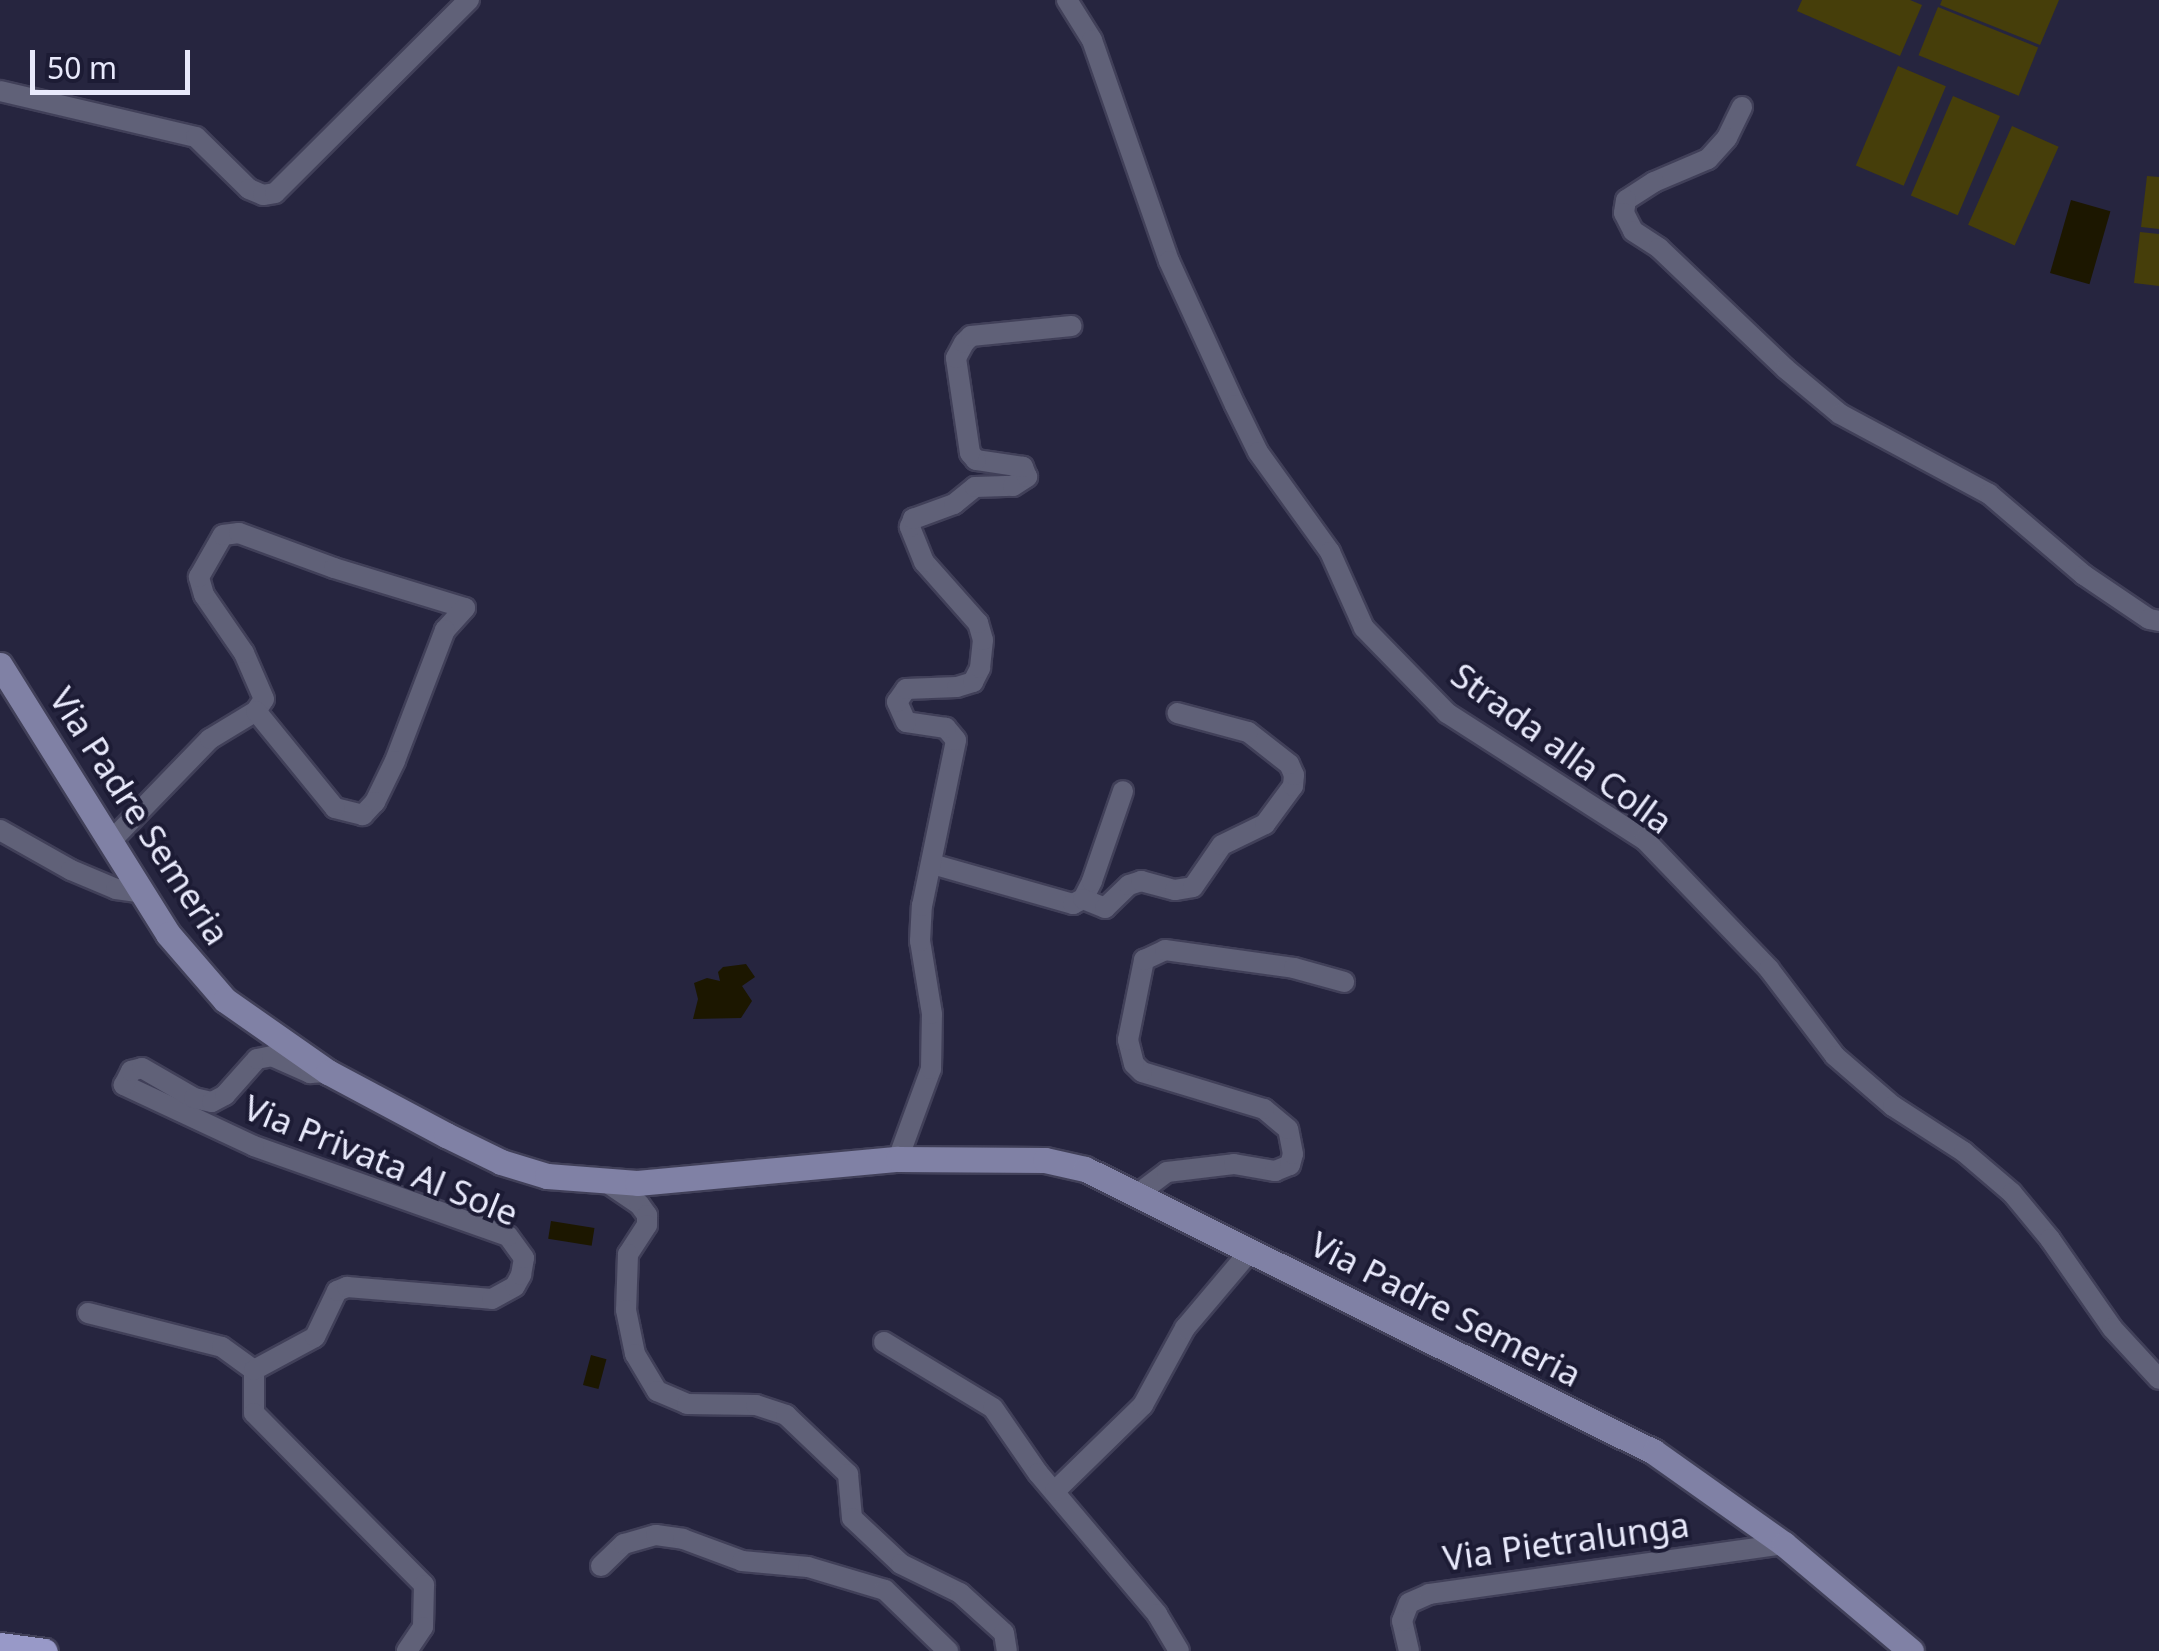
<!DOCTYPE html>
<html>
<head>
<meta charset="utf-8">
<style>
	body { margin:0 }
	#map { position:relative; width:2159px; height:1651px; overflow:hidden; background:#26253f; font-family:"Noto Sans",sans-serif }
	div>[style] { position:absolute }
	.green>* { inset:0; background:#463e0a; transform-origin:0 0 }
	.water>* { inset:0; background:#1c1700; transform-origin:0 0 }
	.roads { filter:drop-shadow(2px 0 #414059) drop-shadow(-2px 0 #414059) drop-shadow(0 2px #414059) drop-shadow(0 -2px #414059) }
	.minor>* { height:20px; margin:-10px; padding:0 10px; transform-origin:10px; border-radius:10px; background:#606178 }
	.secondary>* { height:25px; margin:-12.5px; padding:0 12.5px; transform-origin:12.5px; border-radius:12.5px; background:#8081a5 }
	.primary>* { height:25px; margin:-12.5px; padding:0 12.5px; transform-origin:12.5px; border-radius:12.5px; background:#9899c8 }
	span { translate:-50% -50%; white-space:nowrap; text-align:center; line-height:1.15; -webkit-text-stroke:8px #1c1b34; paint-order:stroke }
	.street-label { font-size:35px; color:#e8e9fb }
	.scale { position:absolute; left:30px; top:50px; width:160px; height:45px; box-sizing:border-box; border:5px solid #e8e9fb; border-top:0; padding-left:12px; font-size:30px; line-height:35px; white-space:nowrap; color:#e8e9fb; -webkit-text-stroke:8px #1c1b34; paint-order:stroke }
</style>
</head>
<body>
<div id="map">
	<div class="green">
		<div style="clip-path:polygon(1802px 0,1910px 0,1922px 5px,1900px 56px,1797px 11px)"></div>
		<div style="clip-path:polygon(1942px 0,2059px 0,2040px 45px,1940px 5px)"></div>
		<div style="left:1938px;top:7px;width:108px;height:52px;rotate:22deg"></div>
		<div style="left:1898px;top:66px;width:52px;height:108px;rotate:23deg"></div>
		<div style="left:1953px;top:96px;width:51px;height:108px;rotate:23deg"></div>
		<div style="left:2012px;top:126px;width:51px;height:108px;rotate:24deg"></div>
		<div style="clip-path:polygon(2147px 176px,2159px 177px,2159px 229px,2141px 227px)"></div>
		<div style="clip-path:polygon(2140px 232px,2159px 234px,2159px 286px,2134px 283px)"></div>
	</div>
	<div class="water">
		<div style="left:2071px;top:200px;width:41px;height:76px;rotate:16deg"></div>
		<div style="clip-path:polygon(746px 964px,755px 977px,742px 986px,752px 1001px,741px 1018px,693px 1019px,698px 999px,694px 983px,707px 978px,720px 981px,718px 972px,723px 967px)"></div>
		<div style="left:551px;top:1221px;width:44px;height:18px;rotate:9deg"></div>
		<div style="left:591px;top:1355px;width:16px;height:31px;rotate:15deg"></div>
	</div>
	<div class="roads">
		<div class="minor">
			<div style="left:1067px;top:0;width:47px;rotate:58deg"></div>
			<div style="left:1092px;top:40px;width:234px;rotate:70.8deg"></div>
			<div style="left:1169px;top:261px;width:158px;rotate:65.4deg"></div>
			<div style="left:1235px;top:405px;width:52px;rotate:63.9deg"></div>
			<div style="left:1258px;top:452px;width:123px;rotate:54.2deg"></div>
			<div style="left:1330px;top:552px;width:83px;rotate:65.9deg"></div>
			<div style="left:1364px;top:628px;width:119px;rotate:45.7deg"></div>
			<div style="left:1447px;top:713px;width:235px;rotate:32.7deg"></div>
			<div style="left:1645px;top:840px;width:179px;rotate:46.1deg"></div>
			<div style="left:1769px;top:969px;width:109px;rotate:52.8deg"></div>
			<div style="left:1835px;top:1056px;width:77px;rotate:40.8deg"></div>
			<div style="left:1893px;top:1106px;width:85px;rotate:32.9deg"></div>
			<div style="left:1964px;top:1152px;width:63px;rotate:40.5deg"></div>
			<div style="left:2012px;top:1193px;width:60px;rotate:50.4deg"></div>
			<div style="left:2050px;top:1239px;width:108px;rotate:55.1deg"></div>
			<div style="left:2112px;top:1328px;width:69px;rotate:47.3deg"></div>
			<div style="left:0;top:91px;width:201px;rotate:13.2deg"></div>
			<div style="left:196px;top:137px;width:74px;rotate:44.5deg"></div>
			<div style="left:249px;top:189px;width:15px;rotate:23deg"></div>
			<div style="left:263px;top:195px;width:12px;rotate:-9deg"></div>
			<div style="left:275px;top:193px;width:274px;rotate:-44.9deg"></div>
			<div style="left:1742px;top:107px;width:34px;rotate:116deg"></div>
			<div style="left:1727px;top:138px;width:28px;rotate:132deg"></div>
			<div style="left:1708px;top:159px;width:59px;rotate:156.9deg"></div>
			<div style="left:1654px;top:182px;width:33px;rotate:147deg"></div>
			<div style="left:1626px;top:200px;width:13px;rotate:99deg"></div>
			<div style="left:1624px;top:213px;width:20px;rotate:63deg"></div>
			<div style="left:1633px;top:231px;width:31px;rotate:33deg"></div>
			<div style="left:1659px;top:248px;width:175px;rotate:43.6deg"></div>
			<div style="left:1786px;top:369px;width:70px;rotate:39.8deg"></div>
			<div style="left:1840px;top:414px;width:169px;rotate:28.2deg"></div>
			<div style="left:1989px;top:494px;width:125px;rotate:40.5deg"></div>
			<div style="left:2084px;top:575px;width:78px;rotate:34.1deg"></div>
			<div style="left:2149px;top:619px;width:10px;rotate:11deg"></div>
			<div style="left:0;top:830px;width:81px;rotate:29.4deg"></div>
			<div style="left:71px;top:870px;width:49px;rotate:22.9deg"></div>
			<div style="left:116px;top:889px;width:27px;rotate:8deg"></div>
			<div style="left:111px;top:841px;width:142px;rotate:-45.9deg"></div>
			<div style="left:210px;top:739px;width:54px;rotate:-31.3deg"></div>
			<div style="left:256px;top:711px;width:14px;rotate:-56deg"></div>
			<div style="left:264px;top:699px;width:50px;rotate:-113.5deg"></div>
			<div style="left:244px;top:653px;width:70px;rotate:-124.6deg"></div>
			<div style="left:204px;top:595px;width:19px;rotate:-106deg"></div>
			<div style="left:199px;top:577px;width:48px;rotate:-60.3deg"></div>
			<div style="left:223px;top:535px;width:16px;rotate:-7deg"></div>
			<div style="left:239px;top:533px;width:101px;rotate:20.2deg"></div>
			<div style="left:334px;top:568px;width:137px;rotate:17deg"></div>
			<div style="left:465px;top:608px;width:30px;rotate:132deg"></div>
			<div style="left:445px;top:630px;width:140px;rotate:110.9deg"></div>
			<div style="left:395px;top:761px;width:46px;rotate:116deg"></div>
			<div style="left:375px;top:802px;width:18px;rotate:133deg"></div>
			<div style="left:363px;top:815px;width:29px;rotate:-166deg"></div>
			<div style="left:335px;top:808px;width:125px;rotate:-129.2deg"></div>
			<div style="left:932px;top:864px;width:147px;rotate:15.8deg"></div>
			<div style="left:1073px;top:904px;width:11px;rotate:-27deg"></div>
			<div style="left:1083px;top:899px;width:20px;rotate:-63deg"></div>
			<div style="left:1092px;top:881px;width:95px;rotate:-71deg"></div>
			<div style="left:1083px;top:899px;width:24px;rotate:22deg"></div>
			<div style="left:1105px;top:908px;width:33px;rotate:-44deg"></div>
			<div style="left:1129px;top:885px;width:13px;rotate:-18deg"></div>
			<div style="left:1141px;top:881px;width:35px;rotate:15deg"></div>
			<div style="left:1175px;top:890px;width:18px;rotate:-9deg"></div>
			<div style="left:1193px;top:887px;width:51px;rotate:-55.4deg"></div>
			<div style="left:1222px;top:845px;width:48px;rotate:-26deg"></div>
			<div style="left:1265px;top:824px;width:47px;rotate:-53.6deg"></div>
			<div style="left:1293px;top:786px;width:11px;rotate:-85deg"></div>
			<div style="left:1294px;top:775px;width:12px;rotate:-114deg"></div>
			<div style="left:1289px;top:764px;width:52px;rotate:-142deg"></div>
			<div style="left:1248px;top:732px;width:73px;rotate:-165deg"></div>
			<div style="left:898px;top:1159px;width:96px;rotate:-69.9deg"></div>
			<div style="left:931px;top:1069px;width:55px;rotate:-89deg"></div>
			<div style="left:932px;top:1014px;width:74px;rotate:-99.3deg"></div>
			<div style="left:920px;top:941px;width:35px;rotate:-87deg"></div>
			<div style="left:922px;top:906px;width:169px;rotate:-78.4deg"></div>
			<div style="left:956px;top:740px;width:16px;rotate:-130deg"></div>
			<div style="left:946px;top:728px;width:40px;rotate:-171.5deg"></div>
			<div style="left:906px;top:722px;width:22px;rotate:-114deg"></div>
			<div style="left:897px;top:702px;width:16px;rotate:-55deg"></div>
			<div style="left:906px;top:689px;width:51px;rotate:-2.2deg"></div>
			<div style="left:957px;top:687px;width:17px;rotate:-17deg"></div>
			<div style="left:973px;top:682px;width:16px;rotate:-63deg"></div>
			<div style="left:980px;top:668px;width:28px;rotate:-84deg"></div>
			<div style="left:983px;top:640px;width:18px;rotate:-106deg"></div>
			<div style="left:978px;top:623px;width:81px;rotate:-131.5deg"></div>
			<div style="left:924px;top:562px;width:38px;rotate:-112deg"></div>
			<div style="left:910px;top:527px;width:9px;rotate:-69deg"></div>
			<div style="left:913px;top:519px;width:44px;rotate:-20.1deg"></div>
			<div style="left:954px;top:504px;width:27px;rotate:-39deg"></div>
			<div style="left:975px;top:487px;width:38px;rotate:-2deg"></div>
			<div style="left:1013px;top:486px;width:17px;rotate:-33deg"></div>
			<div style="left:1027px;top:477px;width:11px;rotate:-112deg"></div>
			<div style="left:1023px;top:467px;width:48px;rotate:-171.5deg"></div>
			<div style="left:976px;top:460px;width:9px;rotate:-131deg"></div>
			<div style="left:970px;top:453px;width:96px;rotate:-98.4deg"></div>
			<div style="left:956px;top:358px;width:17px;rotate:-62deg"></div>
			<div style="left:964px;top:343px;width:10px;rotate:-45deg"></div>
			<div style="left:971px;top:336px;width:101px;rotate:-5.7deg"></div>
			<div style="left:606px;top:1182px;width:40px;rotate:34deg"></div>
			<div style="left:639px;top:1204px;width:14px;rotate:54deg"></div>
			<div style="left:647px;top:1215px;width:10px;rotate:90deg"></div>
			<div style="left:647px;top:1225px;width:35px;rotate:123deg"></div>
			<div style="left:628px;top:1254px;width:56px;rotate:92deg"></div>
			<div style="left:626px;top:1310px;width:45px;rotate:78.4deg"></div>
			<div style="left:635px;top:1354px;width:43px;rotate:59.3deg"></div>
			<div style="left:657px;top:1391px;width:33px;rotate:23deg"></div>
			<div style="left:687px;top:1404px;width:69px;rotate:0.8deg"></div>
			<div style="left:756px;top:1405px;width:32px;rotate:18deg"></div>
			<div style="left:786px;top:1415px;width:86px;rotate:43.6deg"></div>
			<div style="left:848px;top:1474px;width:44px;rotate:84.8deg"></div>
			<div style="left:852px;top:1518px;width:67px;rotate:43.2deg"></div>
			<div style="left:901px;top:1564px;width:66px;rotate:26.2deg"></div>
			<div style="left:960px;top:1593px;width:59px;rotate:42.3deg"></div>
			<div style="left:1004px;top:1633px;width:18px;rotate:81deg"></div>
			<div style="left:1139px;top:1193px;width:35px;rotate:-37deg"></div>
			<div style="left:1167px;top:1172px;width:67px;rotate:-6.8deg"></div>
			<div style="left:1234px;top:1164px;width:42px;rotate:9.7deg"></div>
			<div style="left:1275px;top:1171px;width:16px;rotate:-22deg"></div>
			<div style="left:1290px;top:1165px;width:11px;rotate:-75deg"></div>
			<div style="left:1293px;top:1154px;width:25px;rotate:-101deg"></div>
			<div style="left:1288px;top:1129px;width:31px;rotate:-140deg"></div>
			<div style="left:1264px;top:1109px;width:127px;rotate:-163.1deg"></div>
			<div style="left:1142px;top:1072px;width:11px;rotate:-135deg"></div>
			<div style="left:1134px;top:1064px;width:25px;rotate:-104deg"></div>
			<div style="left:1128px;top:1040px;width:82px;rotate:-78.7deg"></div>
			<div style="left:1144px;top:960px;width:23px;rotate:-25deg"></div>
			<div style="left:1165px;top:950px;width:130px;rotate:7.9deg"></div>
			<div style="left:1294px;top:968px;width:52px;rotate:15.6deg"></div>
			<div style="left:88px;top:1313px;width:138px;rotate:14.2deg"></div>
			<div style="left:222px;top:1347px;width:39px;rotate:36deg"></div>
			<div style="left:254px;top:1370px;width:43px;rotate:90deg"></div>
			<div style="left:254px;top:1413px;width:242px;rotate:45.3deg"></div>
			<div style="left:424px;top:1585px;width:42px;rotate:91.4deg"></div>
			<div style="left:423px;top:1627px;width:29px;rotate:124deg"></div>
			<div style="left:884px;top:1342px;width:127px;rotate:31.2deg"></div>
			<div style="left:993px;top:1408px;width:79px;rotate:55.3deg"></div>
			<div style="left:1038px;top:1473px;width:185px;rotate:49.8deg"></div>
			<div style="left:1157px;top:1614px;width:43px;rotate:59.3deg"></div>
			<div style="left:254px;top:1370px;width:69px;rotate:-28.4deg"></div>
			<div style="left:315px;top:1337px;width:51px;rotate:-64.4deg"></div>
			<div style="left:337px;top:1291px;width:11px;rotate:-22deg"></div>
			<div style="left:347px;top:1287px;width:145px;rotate:4.7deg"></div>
			<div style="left:492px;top:1299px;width:26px;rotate:-29deg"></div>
			<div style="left:515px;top:1286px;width:13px;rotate:-61deg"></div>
			<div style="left:521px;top:1275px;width:17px;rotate:-80deg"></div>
			<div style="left:524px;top:1258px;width:27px;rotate:-126deg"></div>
			<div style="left:508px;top:1236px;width:269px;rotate:-160.5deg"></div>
			<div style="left:254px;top:1146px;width:144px;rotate:-154.9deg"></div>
			<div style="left:124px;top:1085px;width:16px;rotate:-63deg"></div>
			<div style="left:131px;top:1071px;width:11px;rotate:-15deg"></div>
			<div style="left:142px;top:1068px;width:60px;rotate:30deg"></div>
			<div style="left:194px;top:1098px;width:18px;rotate:13deg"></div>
			<div style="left:212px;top:1102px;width:15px;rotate:-28deg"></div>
			<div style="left:225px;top:1095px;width:48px;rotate:-48.4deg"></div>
			<div style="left:257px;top:1059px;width:15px;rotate:-11deg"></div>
			<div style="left:272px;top:1056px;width:42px;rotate:24.1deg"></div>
			<div style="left:310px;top:1073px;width:17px;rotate:-3deg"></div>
			<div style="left:1055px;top:1491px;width:123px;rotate:-44.3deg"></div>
			<div style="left:1143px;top:1405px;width:88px;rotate:-61.4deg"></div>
			<div style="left:1185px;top:1328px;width:102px;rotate:-49.8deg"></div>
			<div style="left:601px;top:1566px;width:32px;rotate:-44deg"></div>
			<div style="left:624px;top:1544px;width:33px;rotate:-16deg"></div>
			<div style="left:656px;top:1535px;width:27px;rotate:8deg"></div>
			<div style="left:683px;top:1539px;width:63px;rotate:20.4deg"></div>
			<div style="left:742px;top:1561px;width:66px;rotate:5.2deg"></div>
			<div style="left:808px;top:1567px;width:80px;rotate:16.6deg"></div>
			<div style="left:885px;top:1590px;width:88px;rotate:44.1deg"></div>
			<div style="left:1409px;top:1651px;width:31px;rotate:-103deg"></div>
			<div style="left:1402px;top:1621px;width:19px;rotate:-69deg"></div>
			<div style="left:1409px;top:1603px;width:22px;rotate:-24deg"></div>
			<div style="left:1429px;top:1594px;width:359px;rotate:-8deg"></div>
		</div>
		<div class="secondary">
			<div style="left:0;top:665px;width:317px;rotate:58deg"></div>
			<div style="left:168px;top:934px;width:87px;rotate:49.2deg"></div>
			<div style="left:225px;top:1000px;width:126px;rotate:35deg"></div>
			<div style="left:328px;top:1072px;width:134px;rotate:28.1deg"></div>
			<div style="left:446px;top:1135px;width:61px;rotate:26.1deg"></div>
			<div style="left:501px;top:1162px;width:48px;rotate:16.9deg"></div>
			<div style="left:547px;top:1176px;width:90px;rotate:4.4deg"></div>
			<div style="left:637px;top:1183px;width:262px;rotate:-5.3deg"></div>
			<div style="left:898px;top:1159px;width:147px;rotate:0.4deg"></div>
			<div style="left:1045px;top:1160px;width:41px;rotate:12.7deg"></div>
			<div style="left:1085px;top:1169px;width:635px;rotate:26.44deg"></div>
			<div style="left:1654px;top:1452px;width:159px;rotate:35.3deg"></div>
			<div style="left:1784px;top:1544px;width:166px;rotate:40.1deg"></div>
		</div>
		<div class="primary">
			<div style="left:0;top:1645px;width:45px;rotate:7.6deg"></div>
		</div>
	</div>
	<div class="street-label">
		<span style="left:1562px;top:748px;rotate:36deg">Strada alla Colla</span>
		<span style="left:140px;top:816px;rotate:57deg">Via Padre Semeria</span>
		<span style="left:381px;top:1160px;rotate:22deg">Via Privata Al Sole</span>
		<span style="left:1446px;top:1309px;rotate:27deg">Via Padre Semeria</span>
		<span style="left:1566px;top:1541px;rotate:-8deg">Via Pietralunga</span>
	</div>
	<div class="scale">50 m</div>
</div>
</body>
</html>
